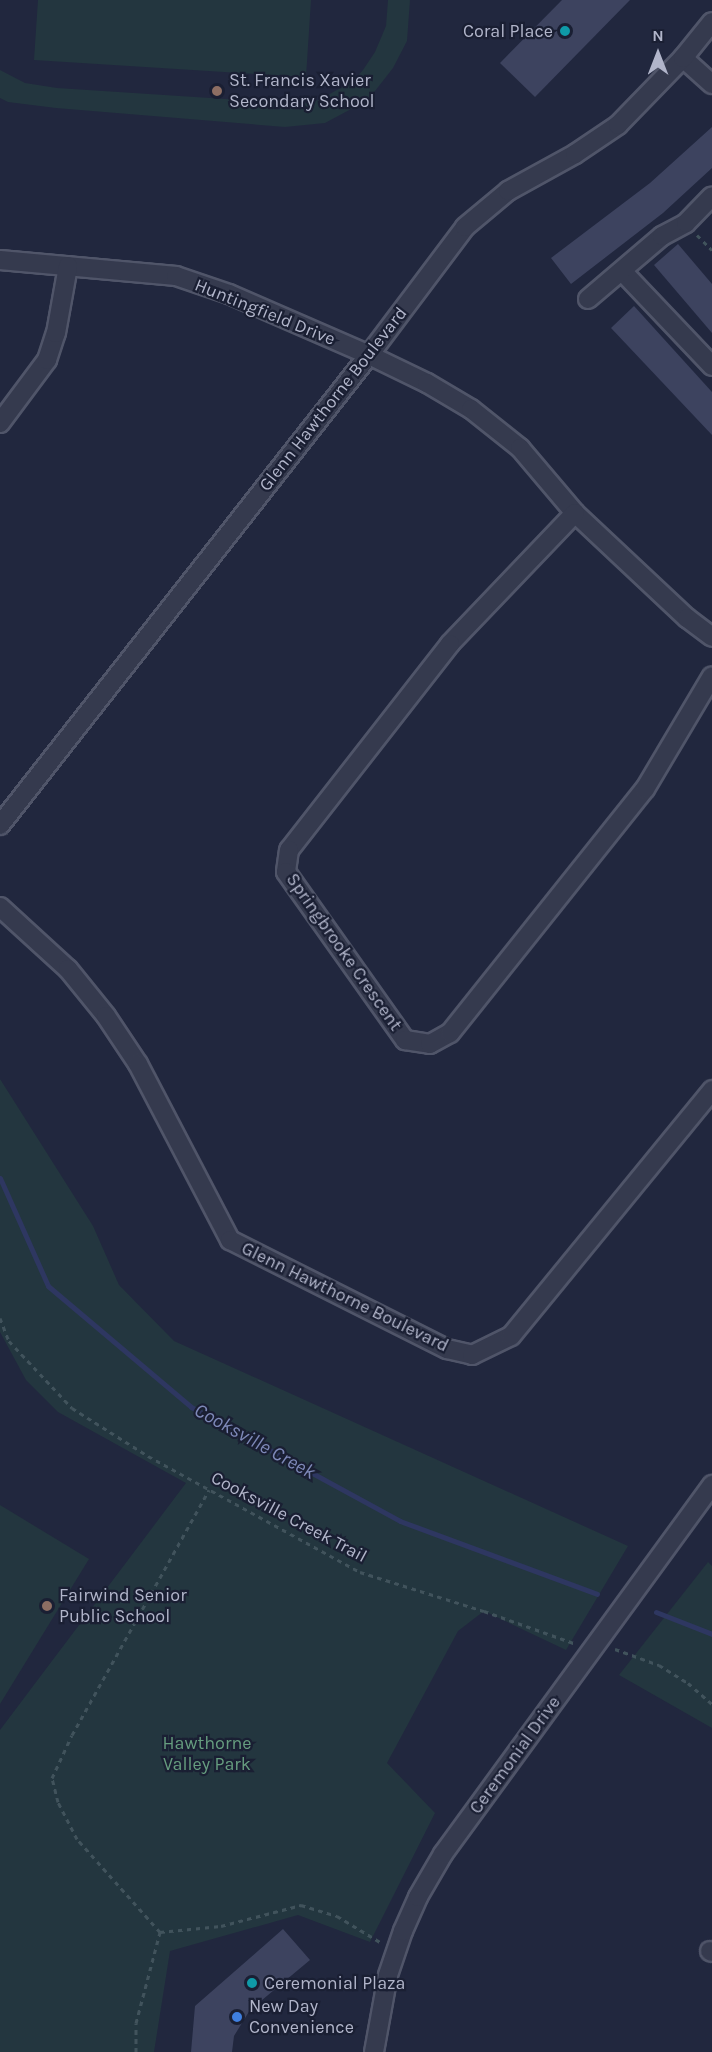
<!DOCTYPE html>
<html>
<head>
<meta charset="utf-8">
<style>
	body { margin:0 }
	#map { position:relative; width:712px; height:2052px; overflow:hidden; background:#21273e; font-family:Karla,sans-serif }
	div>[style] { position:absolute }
	.green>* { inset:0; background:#23363f }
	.stream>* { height:5px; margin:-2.5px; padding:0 2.5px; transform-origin:2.5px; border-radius:2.5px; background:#2e3761 }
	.building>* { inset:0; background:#3d435f }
	.path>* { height:3px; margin-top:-1.5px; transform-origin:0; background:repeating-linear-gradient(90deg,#41535c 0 4.5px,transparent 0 9px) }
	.roads { filter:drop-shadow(2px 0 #505569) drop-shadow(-2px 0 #505569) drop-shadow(0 2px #505569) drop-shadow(0 -2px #505569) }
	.minor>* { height:18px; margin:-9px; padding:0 9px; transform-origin:9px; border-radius:9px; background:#353a4e }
	.dots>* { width:16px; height:16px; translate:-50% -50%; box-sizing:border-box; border:3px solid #1a1f33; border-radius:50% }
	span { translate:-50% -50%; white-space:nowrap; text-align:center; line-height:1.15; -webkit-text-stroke:4.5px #1a1f33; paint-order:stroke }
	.poi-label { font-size:18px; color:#b1b5ca }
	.right { translate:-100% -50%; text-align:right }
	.left { translate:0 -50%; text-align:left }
	.street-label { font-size:18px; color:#b1b5ca }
	.park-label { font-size:18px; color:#669d7f }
	.water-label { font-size:20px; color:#7e89b8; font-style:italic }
	.north { position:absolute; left:628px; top:24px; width:60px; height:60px; -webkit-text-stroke:4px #1a1f33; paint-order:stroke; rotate:0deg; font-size:16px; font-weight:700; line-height:24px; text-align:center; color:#b1b5ca }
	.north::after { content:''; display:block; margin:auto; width:21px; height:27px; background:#b1b5ca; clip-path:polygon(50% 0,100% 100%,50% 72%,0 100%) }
</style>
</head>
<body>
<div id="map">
	<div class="green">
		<div style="clip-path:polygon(38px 0,311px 0,306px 77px,34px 60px)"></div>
		<div style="clip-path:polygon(388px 0,410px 0,407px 41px,393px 68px,368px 100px,325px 123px,285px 127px,56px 108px,8px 102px,0 98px,0 70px,25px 83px,57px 88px,301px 104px,319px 100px,353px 81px,363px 70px,375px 52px,386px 26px)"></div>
		<div style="clip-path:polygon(0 1079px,93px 1226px,119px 1285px,174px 1341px,628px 1546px,566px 1650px,484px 1611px,458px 1631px,387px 1763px,435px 1813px,370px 1942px,298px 1915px,170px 1951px,154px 2052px,0 2052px,0 1730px,186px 1483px,58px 1412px,26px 1380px,0 1332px)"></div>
		<div style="clip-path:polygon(0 1505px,89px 1559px,0 1704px)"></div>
		<div style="clip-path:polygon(708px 1562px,712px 1566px,712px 1728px,619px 1675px)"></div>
	</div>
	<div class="stream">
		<div style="left:0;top:1178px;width:118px;rotate:66deg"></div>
		<div style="left:48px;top:1286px;width:187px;rotate:40.2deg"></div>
		<div style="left:191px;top:1407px;width:238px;rotate:28.6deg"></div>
		<div style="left:400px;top:1521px;width:210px;rotate:20.3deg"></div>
		<div style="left:656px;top:1612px;width:60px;rotate:21.4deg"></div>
	</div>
	<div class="building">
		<div style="clip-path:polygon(562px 0,630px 0,535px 97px,500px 63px)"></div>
		<div style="clip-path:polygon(712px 127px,712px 168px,663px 213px,571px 284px,551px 258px,650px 183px)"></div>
		<div style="clip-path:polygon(678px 244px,712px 284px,712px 333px,654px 265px)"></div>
		<div style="clip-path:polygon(634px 306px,712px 392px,712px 435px,611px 328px)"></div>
		<div style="clip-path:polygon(283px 1929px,310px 1960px,250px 2010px,234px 2036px,232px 2052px,191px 2052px,195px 2006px)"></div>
	</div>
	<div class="path">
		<div style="left:697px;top:235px;width:21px;rotate:45deg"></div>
		<div style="left:0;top:1318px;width:25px;rotate:69deg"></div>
		<div style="left:9px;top:1341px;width:92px;rotate:46.8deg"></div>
		<div style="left:72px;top:1408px;width:90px;rotate:32.3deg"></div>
		<div style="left:148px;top:1456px;width:242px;rotate:28.7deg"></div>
		<div style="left:360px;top:1572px;width:130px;rotate:17.5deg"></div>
		<div style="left:484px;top:1611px;width:98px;rotate:19.7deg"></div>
		<div style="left:615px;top:1649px;width:47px;rotate:20deg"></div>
		<div style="left:659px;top:1665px;width:34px;rotate:32deg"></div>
		<div style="left:688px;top:1683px;width:32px;rotate:41deg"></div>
		<div style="left:160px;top:1932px;width:61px;rotate:-5.6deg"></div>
		<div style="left:221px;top:1926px;width:83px;rotate:-14.7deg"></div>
		<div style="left:301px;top:1905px;width:38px;rotate:17deg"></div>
		<div style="left:337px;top:1916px;width:50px;rotate:31.2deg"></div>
		<div style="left:136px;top:2052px;width:29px;rotate:-90deg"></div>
		<div style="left:136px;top:2023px;width:94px;rotate:-75.2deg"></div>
		<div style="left:160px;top:1932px;width:125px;rotate:-131.7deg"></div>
		<div style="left:77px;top:1839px;width:42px;rotate:-117.2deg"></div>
		<div style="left:58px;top:1802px;width:25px;rotate:-104deg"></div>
		<div style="left:52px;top:1778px;width:47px;rotate:-65.1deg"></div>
		<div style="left:72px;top:1735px;width:281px;rotate:-60.8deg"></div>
	</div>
	<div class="roads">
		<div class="minor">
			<div style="left:683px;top:58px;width:39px;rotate:42deg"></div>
			<div style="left:0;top:260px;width:177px;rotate:5.2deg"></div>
			<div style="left:176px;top:276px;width:56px;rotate:18.8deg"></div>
			<div style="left:229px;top:294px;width:153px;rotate:23.5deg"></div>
			<div style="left:369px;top:355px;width:64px;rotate:25.8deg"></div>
			<div style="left:427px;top:383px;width:51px;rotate:30.6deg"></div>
			<div style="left:471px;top:409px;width:63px;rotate:38.5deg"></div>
			<div style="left:520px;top:448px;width:85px;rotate:49.8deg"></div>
			<div style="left:575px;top:513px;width:154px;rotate:43.2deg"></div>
			<div style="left:687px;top:618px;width:31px;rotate:37deg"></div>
			<div style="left:622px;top:271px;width:131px;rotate:46.5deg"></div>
			<div style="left:588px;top:299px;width:97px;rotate:-40.4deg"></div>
			<div style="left:662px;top:236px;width:27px;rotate:-28deg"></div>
			<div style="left:686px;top:223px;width:37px;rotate:-46deg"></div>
			<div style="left:0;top:423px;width:79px;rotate:-53.3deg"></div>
			<div style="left:47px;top:360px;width:28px;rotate:-72deg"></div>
			<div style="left:56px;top:333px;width:68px;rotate:-79.8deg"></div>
			<div style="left:575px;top:513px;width:181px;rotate:133.7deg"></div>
			<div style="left:450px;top:644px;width:261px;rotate:128deg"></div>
			<div style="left:289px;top:850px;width:22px;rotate:98deg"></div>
			<div style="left:286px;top:872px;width:206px;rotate:54.7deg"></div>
			<div style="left:405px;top:1040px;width:25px;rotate:9deg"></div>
			<div style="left:430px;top:1044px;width:23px;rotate:-29deg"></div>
			<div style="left:450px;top:1033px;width:312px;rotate:-51.4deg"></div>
			<div style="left:645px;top:789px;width:131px;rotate:-59.3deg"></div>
			<div style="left:0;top:825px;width:598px;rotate:-51.86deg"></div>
			<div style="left:369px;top:355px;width:160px;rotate:-53.1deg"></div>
			<div style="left:465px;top:227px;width:56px;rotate:-39.9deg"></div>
			<div style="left:508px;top:191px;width:77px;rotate:-28.9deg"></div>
			<div style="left:575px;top:154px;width:52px;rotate:-34deg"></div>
			<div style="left:618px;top:125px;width:93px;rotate:-45.9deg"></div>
			<div style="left:683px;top:58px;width:46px;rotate:-51.1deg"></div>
			<div style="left:0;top:907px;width:92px;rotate:42.4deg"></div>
			<div style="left:68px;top:969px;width:60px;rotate:51deg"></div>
			<div style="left:106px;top:1016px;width:58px;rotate:56.3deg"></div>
			<div style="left:138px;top:1064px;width:199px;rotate:62.4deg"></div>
			<div style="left:230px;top:1240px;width:243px;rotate:26.7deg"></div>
			<div style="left:447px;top:1349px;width:26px;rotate:13deg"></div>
			<div style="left:472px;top:1355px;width:43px;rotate:-26deg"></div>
			<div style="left:511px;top:1336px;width:318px;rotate:-50.7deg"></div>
			<div style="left:710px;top:1951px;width:2px;rotate:27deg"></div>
			<div style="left:374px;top:2052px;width:78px;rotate:-79.7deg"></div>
			<div style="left:388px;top:1975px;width:46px;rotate:-71.2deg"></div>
			<div style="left:403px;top:1931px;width:37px;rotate:-66deg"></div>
			<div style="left:418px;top:1897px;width:50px;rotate:-59.8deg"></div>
			<div style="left:443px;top:1854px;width:457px;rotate:-53.9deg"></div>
		</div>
	</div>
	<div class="dots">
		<div style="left:565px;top:31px;background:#0f9aa8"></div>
		<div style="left:217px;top:91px;background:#8d6e63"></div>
		<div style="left:47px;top:1606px;background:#8d6e63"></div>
		<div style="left:252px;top:1983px;background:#0f9aa8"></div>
		<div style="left:237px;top:2017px;background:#3f7fe0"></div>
	</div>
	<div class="poi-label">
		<span class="right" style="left:553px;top:31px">Coral Place</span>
		<span class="left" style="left:229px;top:91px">St. Francis Xavier<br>Secondary School</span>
		<span class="left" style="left:59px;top:1606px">Fairwind Senior<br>Public School</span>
		<span class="left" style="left:264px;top:1983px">Ceremonial Plaza</span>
		<span class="left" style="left:249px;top:2017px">New Day<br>Convenience</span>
	</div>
	<div class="street-label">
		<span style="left:265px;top:312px;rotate:22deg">Huntingfield Drive</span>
		<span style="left:333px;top:399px;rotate:-52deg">Glenn Hawthorne Boulevard</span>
		<span style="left:344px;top:952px;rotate:55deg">Springbrooke Crescent</span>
		<span style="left:345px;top:1297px;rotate:26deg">Glenn Hawthorne Boulevard</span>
		<span style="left:289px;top:1517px;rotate:28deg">Cooksville Creek Trail</span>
		<span style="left:515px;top:1755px;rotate:-54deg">Ceremonial Drive</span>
	</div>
	<div class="park-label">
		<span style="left:207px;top:1754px">Hawthorne<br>Valley Park</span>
	</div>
	<div class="water-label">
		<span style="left:255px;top:1441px;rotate:29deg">Cooksville Creek</span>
	</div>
	<div class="north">N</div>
</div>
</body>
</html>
